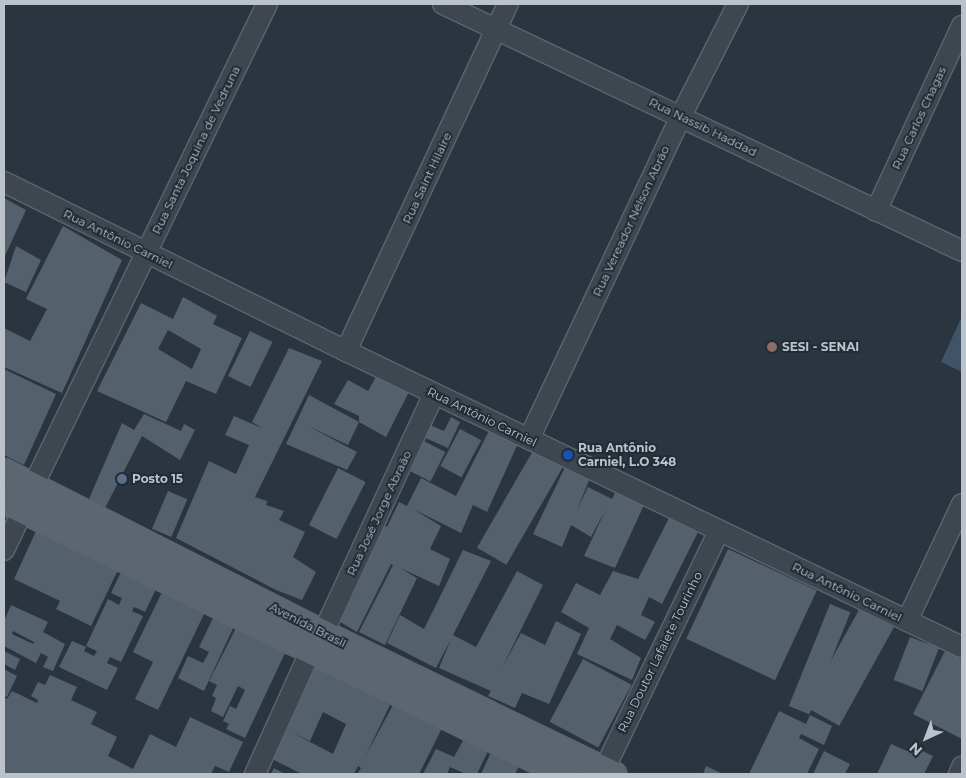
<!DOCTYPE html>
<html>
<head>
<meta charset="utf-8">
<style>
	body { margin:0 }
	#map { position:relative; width:966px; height:778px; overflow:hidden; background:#2a3540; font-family:Montserrat,sans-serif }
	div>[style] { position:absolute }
	.water>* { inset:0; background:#415467 }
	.building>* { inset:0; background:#55606d; transform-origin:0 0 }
	.roads { filter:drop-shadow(1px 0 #5c656e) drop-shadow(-1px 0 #5c656e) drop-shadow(0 1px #5c656e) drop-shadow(0 -1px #5c656e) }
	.minor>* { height:20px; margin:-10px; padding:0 10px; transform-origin:10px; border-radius:10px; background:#3e4750 }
	.major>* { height:25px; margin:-12.5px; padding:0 12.5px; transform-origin:12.5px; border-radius:12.5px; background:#5c6670 }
	.dots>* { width:14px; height:14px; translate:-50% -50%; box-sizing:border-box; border:2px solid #222c36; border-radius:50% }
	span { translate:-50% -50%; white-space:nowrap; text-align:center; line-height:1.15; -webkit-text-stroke:4px #222c36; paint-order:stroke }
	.street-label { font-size:12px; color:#bbc2ca }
	.poi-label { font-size:12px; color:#bbc2ca; font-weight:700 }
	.left { translate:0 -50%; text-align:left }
	.frame { position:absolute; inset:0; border:5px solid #bbc2ca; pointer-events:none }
	.north { position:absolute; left:901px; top:713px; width:50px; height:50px; -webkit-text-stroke:4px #222c36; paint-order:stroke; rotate:223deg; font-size:14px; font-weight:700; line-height:20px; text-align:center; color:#bbc2ca }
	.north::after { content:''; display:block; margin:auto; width:18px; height:22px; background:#bbc2ca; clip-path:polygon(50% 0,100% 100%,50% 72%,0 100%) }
</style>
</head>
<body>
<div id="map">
	<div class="water">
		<div style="clip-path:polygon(962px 316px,962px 372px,941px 362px)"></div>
	</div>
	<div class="building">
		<div style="clip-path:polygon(4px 198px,26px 210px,4px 258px)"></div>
		<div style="clip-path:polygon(63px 226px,122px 260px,62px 393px,4px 367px,4px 328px,30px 341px,47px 309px,26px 299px)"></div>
		<div style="clip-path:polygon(16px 246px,41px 260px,26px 292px,4px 282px)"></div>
		<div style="clip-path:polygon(evenodd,183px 297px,217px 316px,213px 324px,242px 338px,216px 394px,186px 381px,166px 422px,97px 391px,141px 303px,173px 319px,183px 297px,168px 330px,201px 349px,192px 369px,158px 349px,168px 330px)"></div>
		<div style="left:250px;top:331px;width:25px;height:50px;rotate:26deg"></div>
		<div style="clip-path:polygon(289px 348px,322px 361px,255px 497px,267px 501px,266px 505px,284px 511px,279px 520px,305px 532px,293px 557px,316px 572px,302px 600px,276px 590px,176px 538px,209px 461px,236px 474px,249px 445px,225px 435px,234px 416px,262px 428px,252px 422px)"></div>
		<div style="clip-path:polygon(381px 368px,412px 386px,386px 437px,359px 422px,359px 416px,334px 404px,348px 380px,368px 391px)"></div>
		<div style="clip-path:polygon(4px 369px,56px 394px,24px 465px,4px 455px)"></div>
		<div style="clip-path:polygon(309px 395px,359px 422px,348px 445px,308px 426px,357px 452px,347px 470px,286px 444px)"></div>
		<div style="clip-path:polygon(431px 410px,438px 411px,430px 425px,444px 431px,451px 417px,460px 422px,448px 448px,421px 436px)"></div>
		<div style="clip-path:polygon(144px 414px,181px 431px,184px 424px,195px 430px,180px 460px,142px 436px,105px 508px,88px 501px,122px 423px,134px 430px)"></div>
		<div style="left:460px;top:429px;width:24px;height:42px;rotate:28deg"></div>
		<div style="clip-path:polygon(490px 429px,519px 441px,487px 512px,473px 505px,461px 533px,413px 509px,441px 526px,430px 549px,450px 559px,439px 586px,400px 568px,417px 578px,385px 645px,359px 632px,393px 565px,391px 564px,357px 632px,330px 616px,382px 524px,387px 527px,399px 502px,407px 506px,421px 478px,456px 496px)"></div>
		<div style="left:416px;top:437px;width:33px;height:33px;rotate:27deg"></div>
		<div style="left:534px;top:449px;width:34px;height:114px;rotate:30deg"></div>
		<div style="clip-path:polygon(566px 465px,590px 478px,577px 510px,588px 487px,612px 499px,616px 491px,644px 505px,615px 568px,584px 556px,606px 509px,591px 537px,571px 525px,562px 547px,533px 534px)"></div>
		<div style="left:338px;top:468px;width:31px;height:64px;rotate:27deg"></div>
		<div style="left:168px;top:491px;width:21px;height:41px;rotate:23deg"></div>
		<div style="clip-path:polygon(670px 516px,699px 530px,662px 604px,649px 597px,641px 615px,655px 622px,645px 640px,617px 625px,610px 639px,641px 658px,632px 680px,577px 654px,589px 628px,561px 612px,576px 583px,600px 595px,613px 571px,638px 579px)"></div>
		<div style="clip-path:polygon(36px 531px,118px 570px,91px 626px,56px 609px,60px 601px,14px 579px)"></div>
		<div style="left:728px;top:549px;width:98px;height:99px;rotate:25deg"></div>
		<div style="clip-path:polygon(463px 550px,491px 561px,453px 635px,476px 647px,517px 571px,543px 585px,502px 668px,521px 633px,545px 645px,556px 621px,581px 634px,549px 704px,522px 693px,515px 708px,488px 696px,491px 691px,439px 668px,451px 639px,436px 668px,387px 643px,400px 615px,424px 629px)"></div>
		<div style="clip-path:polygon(121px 572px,156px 589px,145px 612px,134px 607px,132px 611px,143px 616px,121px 662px,110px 657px,107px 663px,118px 668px,107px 690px,59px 667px,72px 641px,86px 647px,84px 651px,94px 656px,97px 651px,86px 646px,108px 599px,119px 605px,122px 598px,111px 593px)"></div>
		<div style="clip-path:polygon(162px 592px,205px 612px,158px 710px,135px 699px,153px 662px,133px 652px)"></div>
		<div style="left:830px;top:604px;width:22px;height:110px;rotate:22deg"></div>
		<div style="clip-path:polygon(evenodd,11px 605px,48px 622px,43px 632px,65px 644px,53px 671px,43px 667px,48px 657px,41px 653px,36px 663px,4px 646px,4px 621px,11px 605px,13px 631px,34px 642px,33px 644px,12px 634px,13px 631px)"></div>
		<div style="left:860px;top:608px;width:39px;height:113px;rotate:29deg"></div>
		<div style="clip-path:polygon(214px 616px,234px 626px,204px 691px,178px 678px,188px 656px,203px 663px,209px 652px,199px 647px)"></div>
		<div style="clip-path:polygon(236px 628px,286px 651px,245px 738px,226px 729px,229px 724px,223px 721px,230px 706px,236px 709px,245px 690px,238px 686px,223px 717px,211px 711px,216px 698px,212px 696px,217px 685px,209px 681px)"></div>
		<div style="left:910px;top:637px;width:31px;height:46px;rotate:21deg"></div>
		<div style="clip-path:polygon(946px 649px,962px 658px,962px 739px,913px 714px)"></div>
		<div style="clip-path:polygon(4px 651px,20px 659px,15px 670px,4px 664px)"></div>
		<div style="left:583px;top:659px;width:55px;height:71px;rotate:28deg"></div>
		<div style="clip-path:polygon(evenodd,311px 664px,390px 705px,365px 757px,393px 705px,442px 728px,419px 774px,357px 774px,361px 768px,358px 766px,354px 774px,302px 774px,270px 758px,311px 664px,323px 712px,346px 724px,333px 754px,293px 733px,310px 741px,323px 712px)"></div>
		<div style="clip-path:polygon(4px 669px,17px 676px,7px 697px,4px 696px)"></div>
		<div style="clip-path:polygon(50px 675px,77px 687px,71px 700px,97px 712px,91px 724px,117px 737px,108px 756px,133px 769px,150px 734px,176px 747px,190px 717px,243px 742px,229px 772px,215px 766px,211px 774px,4px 774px,4px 697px,7px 699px,12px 691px,37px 703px,38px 700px,31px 696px,38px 682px,45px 685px)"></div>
		<div style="clip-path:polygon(779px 711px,806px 724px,810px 715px,832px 726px,824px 745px,801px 734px,799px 738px,819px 749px,807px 774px,749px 774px)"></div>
		<div style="clip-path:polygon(465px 737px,488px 751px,477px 774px,466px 774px,450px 767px,447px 774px,423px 774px,436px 749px,454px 757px)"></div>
		<div style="clip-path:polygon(891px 744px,907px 751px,910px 745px,933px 756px,924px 774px,877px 774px)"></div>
		<div style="clip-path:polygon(493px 748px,520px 764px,515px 774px,481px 774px)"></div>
		<div style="clip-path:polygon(824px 751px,850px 764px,845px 774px,813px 774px)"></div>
		<div style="clip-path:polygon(706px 766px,723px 774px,703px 774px)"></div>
		<div style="clip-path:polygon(274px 768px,285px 774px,271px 774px)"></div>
	</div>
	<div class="roads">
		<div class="minor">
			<div style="left:443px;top:4px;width:575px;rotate:25.45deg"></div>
			<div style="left:4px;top:182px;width:381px;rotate:26.3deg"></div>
			<div style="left:346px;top:351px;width:683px;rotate:25.67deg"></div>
			<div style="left:876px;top:211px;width:204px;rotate:-65.1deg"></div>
			<div style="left:346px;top:351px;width:383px;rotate:-65deg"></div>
			<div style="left:529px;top:439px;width:357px;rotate:-64.8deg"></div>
			<div style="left:681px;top:116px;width:126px;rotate:-63deg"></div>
			<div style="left:33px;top:486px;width:536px;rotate:-64.1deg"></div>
			<div style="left:4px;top:550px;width:44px;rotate:-64.6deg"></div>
			<div style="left:907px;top:621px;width:129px;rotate:-64.8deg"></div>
			<div style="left:323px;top:633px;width:264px;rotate:-65.1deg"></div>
			<div style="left:255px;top:774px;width:136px;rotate:-65.7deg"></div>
			<div style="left:602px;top:774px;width:270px;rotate:-64.3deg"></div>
			<div style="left:959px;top:774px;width:8px;rotate:-67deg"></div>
		</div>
		<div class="major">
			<div style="left:4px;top:471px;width:358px;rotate:26.9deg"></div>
			<div style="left:323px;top:633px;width:323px;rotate:25.9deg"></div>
			<div style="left:4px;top:501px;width:623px;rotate:25.99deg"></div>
		</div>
	</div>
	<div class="dots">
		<div style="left:772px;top:347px;background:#8d6e63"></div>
		<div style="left:568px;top:455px;background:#1a4fb4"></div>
		<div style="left:122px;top:479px;background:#5c6f8a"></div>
	</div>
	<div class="street-label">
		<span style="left:919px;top:118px;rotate:-65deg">Rua Carlos Chagas</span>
		<span style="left:703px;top:127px;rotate:26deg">Rua Nassib Haddad</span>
		<span style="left:196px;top:150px;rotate:-64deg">Rua Santa Joquina de Vedruna</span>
		<span style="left:427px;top:178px;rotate:-65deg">Rua Saint Hilaire</span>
		<span style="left:631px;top:221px;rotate:-65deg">Rua Vereador Nélson Abrão</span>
		<span style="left:118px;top:239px;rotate:26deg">Rua Antônio Carniel</span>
		<span style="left:482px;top:417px;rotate:26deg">Rua Antônio Carniel</span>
		<span style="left:379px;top:513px;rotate:-65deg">Rua José Jorge Abraão</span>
		<span style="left:847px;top:592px;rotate:26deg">Rua Antônio Carniel</span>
		<span style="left:308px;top:625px;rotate:27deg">Avenida Brasil</span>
		<span style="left:660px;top:652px;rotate:-64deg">Rua Doutor Lafaiete Tourinho</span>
	</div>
	<div class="poi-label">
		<span class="left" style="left:782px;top:347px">SESI - SENAI</span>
		<span class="left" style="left:578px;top:455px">Rua Antônio<br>Carniel, L.O 348</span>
		<span class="left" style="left:132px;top:479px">Posto 15</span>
	</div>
	<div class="frame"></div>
	<div class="north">N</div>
</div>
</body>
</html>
